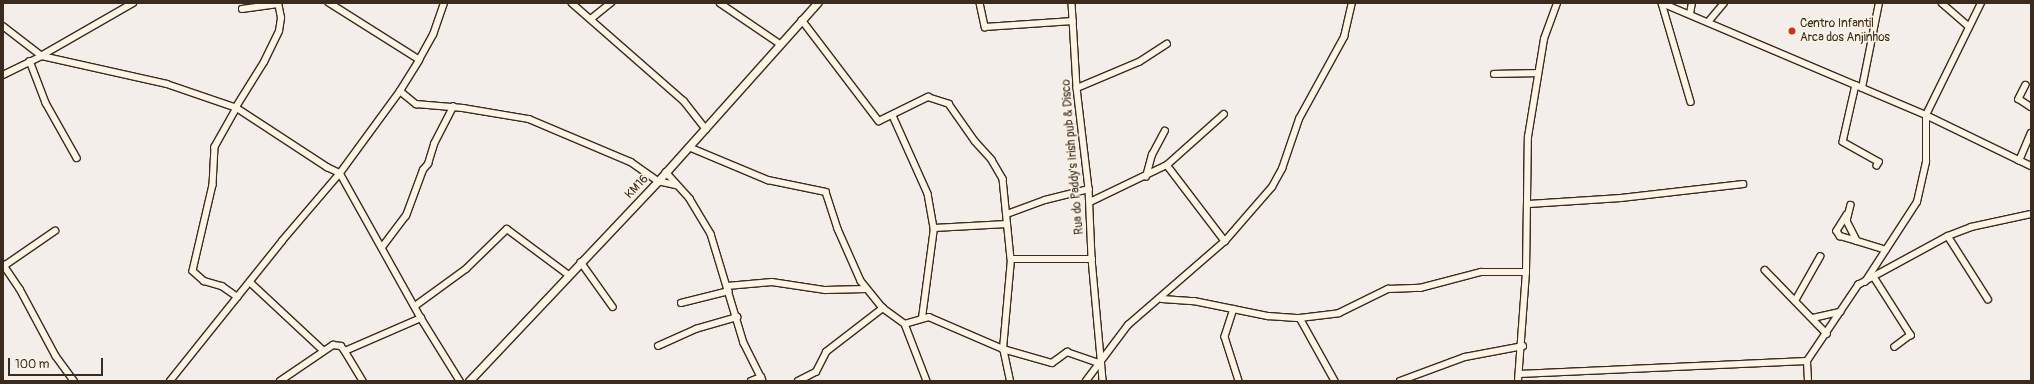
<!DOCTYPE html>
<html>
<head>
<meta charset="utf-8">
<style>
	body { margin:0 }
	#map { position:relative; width:2034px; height:384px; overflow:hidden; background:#f3eee9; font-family:Pangolin,sans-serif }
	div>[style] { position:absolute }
	.roads { filter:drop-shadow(1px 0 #3b2a1e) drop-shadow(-1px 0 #3b2a1e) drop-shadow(0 1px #3b2a1e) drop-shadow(0 -1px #3b2a1e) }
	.street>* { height:5.5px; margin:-2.75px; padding:0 2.75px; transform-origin:2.75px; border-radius:2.75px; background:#fcf5e5 }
	.secondary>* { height:7px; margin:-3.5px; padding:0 3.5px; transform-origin:3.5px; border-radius:3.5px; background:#fcf5e5 }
	.dots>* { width:11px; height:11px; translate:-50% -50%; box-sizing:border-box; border:2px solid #fcf5e5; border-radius:50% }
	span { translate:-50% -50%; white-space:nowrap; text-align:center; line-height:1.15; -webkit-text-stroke:3px #fcf5e5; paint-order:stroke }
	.poi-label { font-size:12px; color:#3b2a1e }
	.left { translate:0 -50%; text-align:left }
	.street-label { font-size:12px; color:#3b2a1e }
	.frame { position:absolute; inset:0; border:4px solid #3b2a1e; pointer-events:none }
	.scale { position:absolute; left:8px; top:358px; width:95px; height:18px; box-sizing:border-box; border:2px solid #3b2a1e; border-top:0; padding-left:5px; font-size:12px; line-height:14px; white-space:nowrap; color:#3b2a1e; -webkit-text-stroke:3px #fcf5e5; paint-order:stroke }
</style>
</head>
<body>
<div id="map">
	<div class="roads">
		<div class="street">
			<div style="left:572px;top:3px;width:149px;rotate:41.2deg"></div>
			<div style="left:684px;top:101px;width:36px;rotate:52deg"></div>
			<div style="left:720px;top:3px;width:73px;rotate:34.3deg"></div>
			<div style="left:980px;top:3px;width:25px;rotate:78deg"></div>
			<div style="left:985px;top:27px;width:88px;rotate:-3.9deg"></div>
			<div style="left:1072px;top:3px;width:85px;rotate:86.6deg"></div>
			<div style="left:1077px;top:88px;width:102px;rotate:83.2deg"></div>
			<div style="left:1089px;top:189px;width:70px;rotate:87.5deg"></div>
			<div style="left:1092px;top:259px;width:122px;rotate:84.8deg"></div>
			<div style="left:1662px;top:3px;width:287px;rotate:23deg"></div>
			<div style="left:1926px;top:115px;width:117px;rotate:25.9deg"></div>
			<div style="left:1662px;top:3px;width:103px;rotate:73.7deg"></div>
			<div style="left:1942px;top:3px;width:35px;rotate:41deg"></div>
			<div style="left:242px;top:9px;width:36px;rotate:-8deg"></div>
			<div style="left:1690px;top:14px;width:11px;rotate:-80deg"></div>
			<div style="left:591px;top:19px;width:26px;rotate:-39deg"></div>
			<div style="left:802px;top:20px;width:127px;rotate:52.7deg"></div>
			<div style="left:879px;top:121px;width:55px;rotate:-26.1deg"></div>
			<div style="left:928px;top:97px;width:22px;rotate:18deg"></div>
			<div style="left:949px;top:104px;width:45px;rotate:54.9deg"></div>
			<div style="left:975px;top:141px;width:25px;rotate:48deg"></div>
			<div style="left:992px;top:160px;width:22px;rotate:60deg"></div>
			<div style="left:1003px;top:179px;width:80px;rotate:84.3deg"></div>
			<div style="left:1011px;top:259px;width:81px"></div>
			<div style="left:1709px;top:21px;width:23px;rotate:-50deg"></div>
			<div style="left:3px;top:26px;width:49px;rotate:37.6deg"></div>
			<div style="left:41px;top:56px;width:106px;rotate:-29.9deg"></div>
			<div style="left:419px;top:60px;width:29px;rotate:-61deg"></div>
			<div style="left:433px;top:35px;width:34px;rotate:-71deg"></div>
			<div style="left:30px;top:61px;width:45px;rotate:69.1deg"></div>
			<div style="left:46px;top:103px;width:63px;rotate:60.6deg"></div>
			<div style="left:1494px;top:74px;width:44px;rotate:-1.3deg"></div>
			<div style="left:3px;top:75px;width:43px;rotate:-26deg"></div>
			<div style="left:42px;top:56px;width:128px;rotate:12.6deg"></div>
			<div style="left:167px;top:84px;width:74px;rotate:18.9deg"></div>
			<div style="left:237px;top:108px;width:108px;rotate:33.2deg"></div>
			<div style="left:327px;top:167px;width:14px;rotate:25deg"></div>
			<div style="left:340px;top:173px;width:166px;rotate:60.8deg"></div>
			<div style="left:421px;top:318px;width:74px;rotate:58.2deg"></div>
			<div style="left:1856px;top:85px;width:58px;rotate:102.8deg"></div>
			<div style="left:1843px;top:142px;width:41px;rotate:29.1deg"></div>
			<div style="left:1879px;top:162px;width:4px;rotate:117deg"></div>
			<div style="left:2026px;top:85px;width:16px;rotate:117deg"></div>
			<div style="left:2019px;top:99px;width:14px;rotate:34deg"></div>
			<div style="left:1077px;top:88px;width:67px;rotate:-22.8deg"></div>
			<div style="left:1139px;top:62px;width:33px;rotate:-33deg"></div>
			<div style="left:1862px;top:88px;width:87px;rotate:-78.7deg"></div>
			<div style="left:400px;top:91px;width:21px;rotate:39deg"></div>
			<div style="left:416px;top:104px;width:47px;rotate:4.9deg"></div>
			<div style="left:463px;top:108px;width:67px;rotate:9.5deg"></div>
			<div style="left:529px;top:119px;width:111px;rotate:22.9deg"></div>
			<div style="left:631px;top:162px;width:33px;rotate:35deg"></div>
			<div style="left:658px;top:181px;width:18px;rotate:13deg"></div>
			<div style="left:236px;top:107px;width:53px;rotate:-58.1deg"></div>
			<div style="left:264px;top:62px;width:34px;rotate:-64deg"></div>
			<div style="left:279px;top:31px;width:13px;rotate:-81deg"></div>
			<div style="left:281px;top:18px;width:15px;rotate:-101deg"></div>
			<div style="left:237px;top:108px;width:45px;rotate:119.4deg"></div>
			<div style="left:215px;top:147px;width:38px;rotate:93deg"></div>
			<div style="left:213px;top:185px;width:88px;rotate:103.1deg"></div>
			<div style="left:193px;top:271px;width:15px;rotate:42deg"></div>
			<div style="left:204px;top:281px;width:19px;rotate:16deg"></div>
			<div style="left:222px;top:286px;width:19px;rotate:35deg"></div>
			<div style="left:893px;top:116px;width:85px;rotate:65.8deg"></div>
			<div style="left:928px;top:194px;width:35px;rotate:80deg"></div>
			<div style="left:934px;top:228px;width:73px;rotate:-3.1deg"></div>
			<div style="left:689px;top:147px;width:86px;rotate:22.7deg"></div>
			<div style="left:768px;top:180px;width:59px;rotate:11.7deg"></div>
			<div style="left:826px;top:192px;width:39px;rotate:72deg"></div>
			<div style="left:838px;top:229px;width:57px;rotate:66.1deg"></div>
			<div style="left:861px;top:281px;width:35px;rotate:51deg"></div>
			<div style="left:883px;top:308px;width:27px;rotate:36deg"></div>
			<div style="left:905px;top:324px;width:61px;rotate:68.9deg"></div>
			<div style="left:2019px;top:161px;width:30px;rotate:-67deg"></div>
			<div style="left:1167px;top:165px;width:96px;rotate:52.7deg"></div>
			<div style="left:666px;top:172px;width:36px;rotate:48deg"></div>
			<div style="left:690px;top:199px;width:41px;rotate:59deg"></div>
			<div style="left:711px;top:234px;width:114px;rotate:73.2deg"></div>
			<div style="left:744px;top:343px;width:42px;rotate:63.4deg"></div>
			<div style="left:1146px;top:177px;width:23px;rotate:-75deg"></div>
			<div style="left:1152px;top:155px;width:27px;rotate:-62deg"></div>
			<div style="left:1090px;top:202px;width:85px;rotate:-25.7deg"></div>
			<div style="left:1167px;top:165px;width:76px;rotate:-41.8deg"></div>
			<div style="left:1529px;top:204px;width:92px;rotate:-3.7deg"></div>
			<div style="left:1621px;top:198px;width:123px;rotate:-6.5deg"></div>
			<div style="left:1851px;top:205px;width:16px;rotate:104deg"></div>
			<div style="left:1847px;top:221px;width:22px;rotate:63deg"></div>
			<div style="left:1857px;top:241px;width:30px;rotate:17deg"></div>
			<div style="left:1007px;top:214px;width:40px;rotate:-20.2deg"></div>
			<div style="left:1045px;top:200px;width:45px;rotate:-14deg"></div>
			<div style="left:1847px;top:215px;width:19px;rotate:122deg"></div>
			<div style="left:1837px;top:231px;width:6px;rotate:59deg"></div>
			<div style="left:1840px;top:236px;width:18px;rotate:16deg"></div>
			<div style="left:1948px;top:236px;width:75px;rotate:57.6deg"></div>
			<div style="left:383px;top:246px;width:38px;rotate:-53deg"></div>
			<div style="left:406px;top:216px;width:49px;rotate:-69.7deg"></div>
			<div style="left:423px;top:170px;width:8px;rotate:-50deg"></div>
			<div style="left:428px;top:164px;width:21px;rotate:-73deg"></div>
			<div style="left:434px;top:144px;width:42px;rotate:-62.8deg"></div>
			<div style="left:581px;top:262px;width:55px;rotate:54.6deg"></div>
			<div style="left:3px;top:264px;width:30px;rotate:56deg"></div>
			<div style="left:20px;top:289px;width:76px;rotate:61.8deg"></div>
			<div style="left:56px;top:356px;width:31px;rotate:54deg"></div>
			<div style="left:4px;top:266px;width:62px;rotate:-34.5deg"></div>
			<div style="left:1765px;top:270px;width:89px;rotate:45.9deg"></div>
			<div style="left:1874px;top:277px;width:69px;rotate:57.5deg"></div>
			<div style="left:1911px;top:335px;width:20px;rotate:143deg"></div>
			<div style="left:250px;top:282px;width:100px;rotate:43deg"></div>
			<div style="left:1865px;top:282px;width:95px;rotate:-57deg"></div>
			<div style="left:1917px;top:202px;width:41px;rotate:-77.3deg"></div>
			<div style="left:1926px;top:162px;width:47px;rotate:-90deg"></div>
			<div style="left:1926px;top:115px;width:125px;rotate:-63.8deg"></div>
			<div style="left:727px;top:286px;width:45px;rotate:-5.1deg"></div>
			<div style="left:772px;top:282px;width:54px;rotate:8.6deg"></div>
			<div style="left:825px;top:290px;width:41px;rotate:-1.4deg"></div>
			<div style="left:1162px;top:299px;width:32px;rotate:4deg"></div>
			<div style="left:1194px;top:301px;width:76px;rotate:11.5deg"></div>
			<div style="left:1268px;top:316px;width:32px;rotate:4deg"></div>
			<div style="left:1300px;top:318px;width:39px;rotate:-7deg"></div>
			<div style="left:1339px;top:313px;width:55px;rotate:-26.1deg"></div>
			<div style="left:1388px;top:289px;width:32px;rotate:-2deg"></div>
			<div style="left:1420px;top:288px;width:63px;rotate:-14.7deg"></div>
			<div style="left:1481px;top:272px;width:45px"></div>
			<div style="left:1795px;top:301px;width:51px;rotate:-60.4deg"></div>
			<div style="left:681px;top:303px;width:49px;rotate:-14deg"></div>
			<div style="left:415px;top:306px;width:63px;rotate:-36deg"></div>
			<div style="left:466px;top:269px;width:57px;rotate:-44.3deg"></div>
			<div style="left:507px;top:229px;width:77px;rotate:36.6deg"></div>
			<div style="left:1234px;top:309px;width:29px;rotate:108deg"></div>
			<div style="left:1225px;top:337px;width:46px;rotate:72.3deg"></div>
			<div style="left:922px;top:318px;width:91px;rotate:-82.4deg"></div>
			<div style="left:1300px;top:318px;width:72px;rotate:60.9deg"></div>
			<div style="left:1813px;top:318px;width:28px;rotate:-13deg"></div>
			<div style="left:905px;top:324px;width:25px;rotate:-16deg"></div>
			<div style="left:929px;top:317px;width:81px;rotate:23.4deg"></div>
			<div style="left:1003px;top:349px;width:51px;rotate:15.9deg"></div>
			<div style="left:1052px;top:363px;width:19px;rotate:-36deg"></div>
			<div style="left:1067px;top:352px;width:36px;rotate:19deg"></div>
			<div style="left:658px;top:346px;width:42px;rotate:-24.1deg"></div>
			<div style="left:696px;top:329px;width:43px;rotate:-16.3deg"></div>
			<div style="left:345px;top:351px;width:83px;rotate:-23.5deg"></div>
			<div style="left:1519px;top:374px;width:288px;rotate:-2.6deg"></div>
			<div style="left:170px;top:381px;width:179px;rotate:-51.3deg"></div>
			<div style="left:282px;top:241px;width:89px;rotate:-49.5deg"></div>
			<div style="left:340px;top:173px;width:102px;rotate:-53.8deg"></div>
			<div style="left:400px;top:91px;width:36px;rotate:-58deg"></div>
			<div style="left:419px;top:60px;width:107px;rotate:-147.7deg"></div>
			<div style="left:280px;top:381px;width:64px;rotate:-34.2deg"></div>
			<div style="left:333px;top:345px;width:8px;rotate:7deg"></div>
			<div style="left:341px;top:346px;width:6px;rotate:51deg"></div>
			<div style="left:345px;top:351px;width:35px;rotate:59deg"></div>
			<div style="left:751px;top:381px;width:11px;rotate:-22deg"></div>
			<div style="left:798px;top:381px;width:20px;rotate:-27deg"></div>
			<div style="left:816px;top:372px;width:22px;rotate:-63deg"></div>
			<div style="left:826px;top:352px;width:72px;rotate:-37.7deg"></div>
			<div style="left:1010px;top:381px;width:33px;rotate:-102deg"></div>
			<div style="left:1003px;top:349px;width:90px;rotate:-84.9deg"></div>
			<div style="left:1086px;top:381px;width:70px;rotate:-53.1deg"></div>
			<div style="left:1128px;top:325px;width:128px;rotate:-40.9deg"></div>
			<div style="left:1225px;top:241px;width:72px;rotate:-49deg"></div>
			<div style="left:1272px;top:187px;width:21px;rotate:-61deg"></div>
			<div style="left:1282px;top:169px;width:53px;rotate:-71.2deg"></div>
			<div style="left:1299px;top:119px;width:94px;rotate:-61.2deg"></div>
			<div style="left:1344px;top:37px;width:35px;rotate:-77deg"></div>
			<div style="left:1400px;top:381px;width:69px;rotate:-20.3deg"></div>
			<div style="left:1465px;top:357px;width:59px;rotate:-10.7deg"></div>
			<div style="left:1518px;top:381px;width:109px;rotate:-85.8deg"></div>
			<div style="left:1526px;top:272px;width:135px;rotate:-89.2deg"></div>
			<div style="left:1528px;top:137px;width:99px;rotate:-80.7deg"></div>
			<div style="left:1544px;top:39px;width:38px;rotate:-70deg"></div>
			<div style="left:1808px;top:381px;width:20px;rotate:-93deg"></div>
			<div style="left:1807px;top:361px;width:92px;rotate:-56.1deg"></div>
			<div style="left:1858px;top:285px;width:102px;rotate:-28.6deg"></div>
			<div style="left:1948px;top:236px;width:25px;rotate:-21deg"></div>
			<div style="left:1971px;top:227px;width:61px;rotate:-12.2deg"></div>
		</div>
		<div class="secondary">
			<div style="left:469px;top:381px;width:275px;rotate:-46.6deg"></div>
			<div style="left:658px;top:181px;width:239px;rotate:-48.2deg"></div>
		</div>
	</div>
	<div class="dots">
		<div style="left:1792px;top:31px;background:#c8321e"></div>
	</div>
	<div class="poi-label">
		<span class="left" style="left:1800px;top:31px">Centro Infantil<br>Arca dos Anjinhos</span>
	</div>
	<div class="street-label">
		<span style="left:1073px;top:157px;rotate:-95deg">Rua do Paddy's Irish pub &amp; Disco</span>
		<span style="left:637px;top:187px;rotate:-47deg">KM16</span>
	</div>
	<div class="frame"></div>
	<div class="scale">100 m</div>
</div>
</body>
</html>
